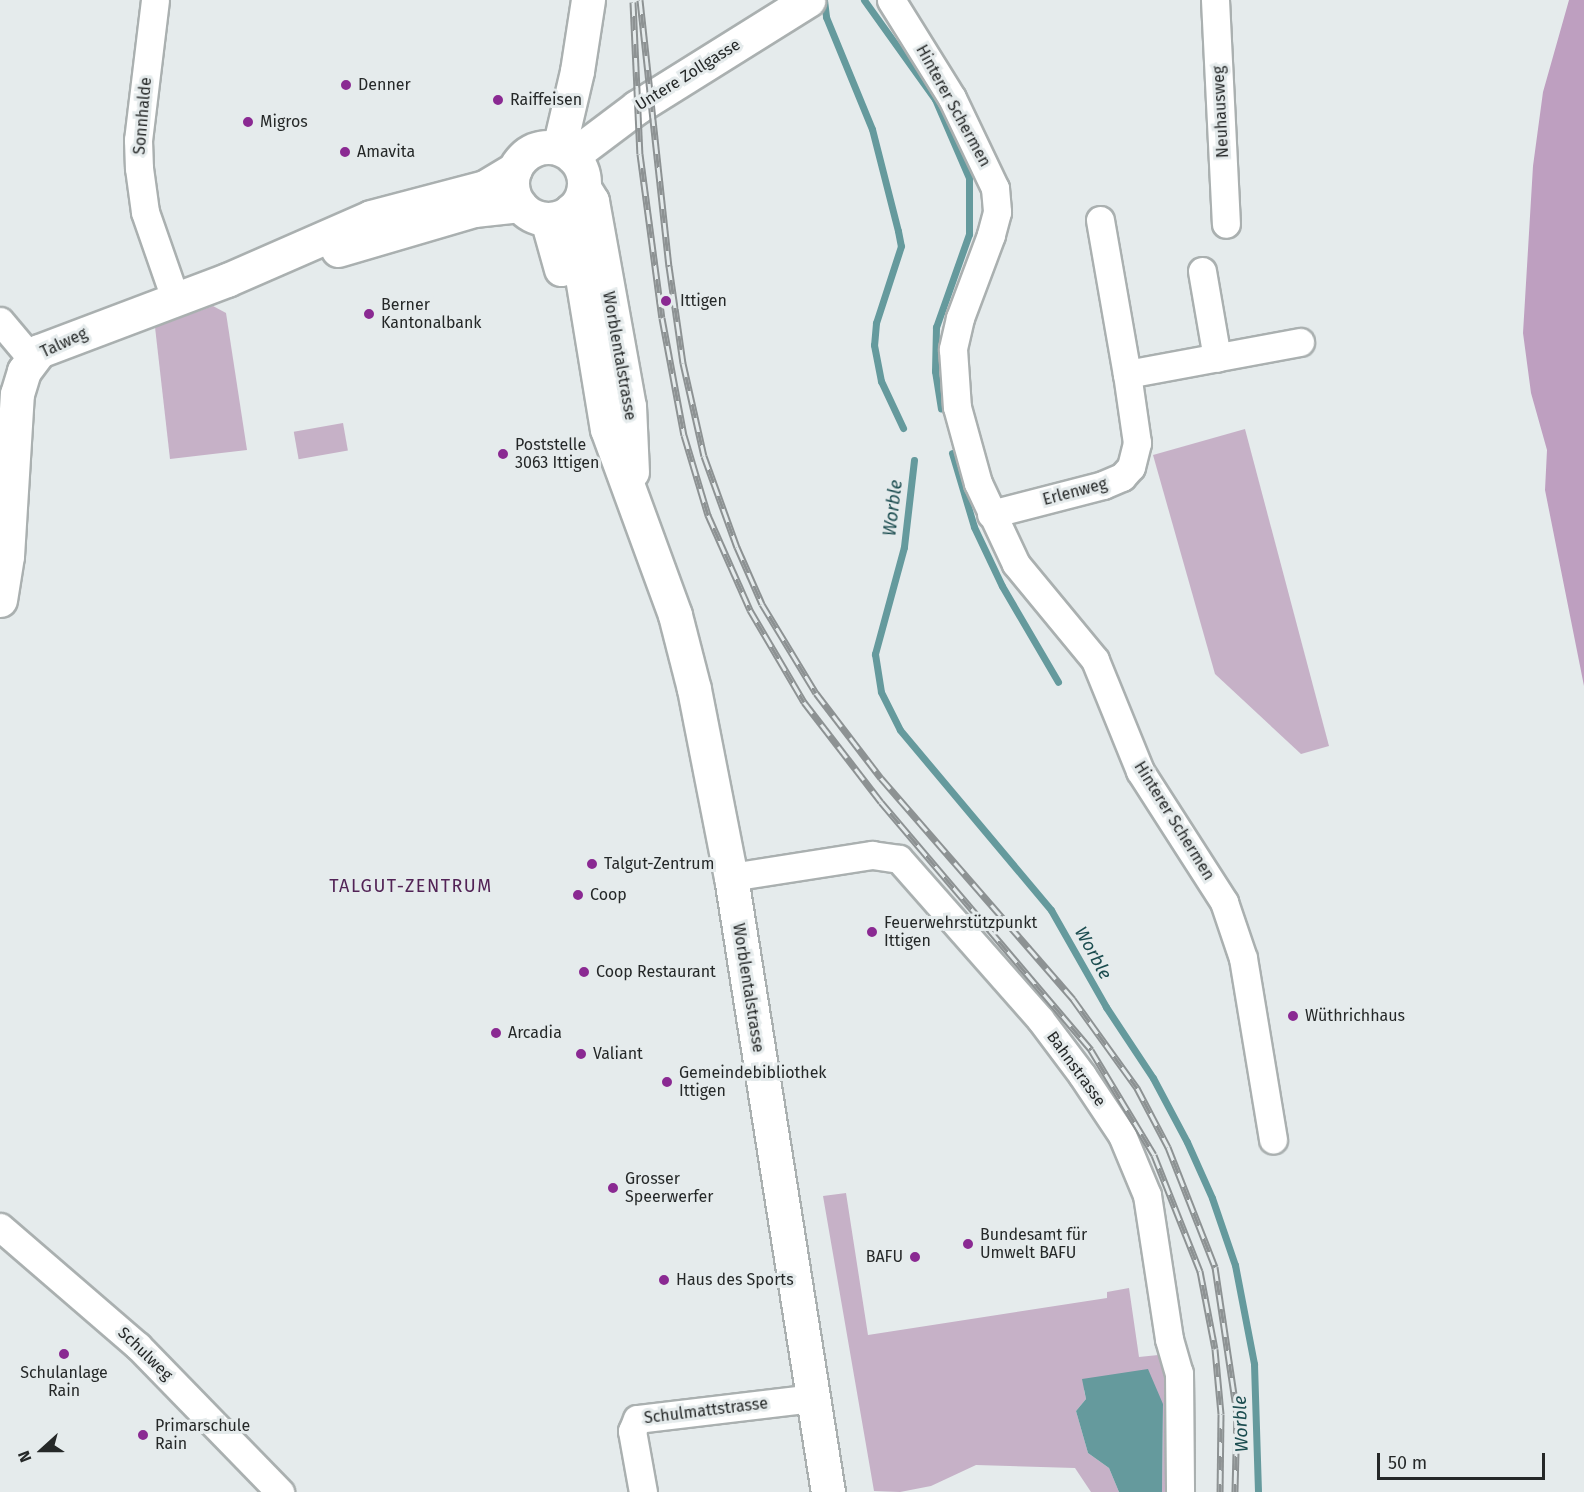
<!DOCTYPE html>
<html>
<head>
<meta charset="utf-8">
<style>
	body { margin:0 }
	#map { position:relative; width:1584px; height:1492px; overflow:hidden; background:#e5ebec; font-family:"Fira Sans",sans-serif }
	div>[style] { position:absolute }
	.green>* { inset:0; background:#c6b1c7; transform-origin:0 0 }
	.forest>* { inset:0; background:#be9fc0 }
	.water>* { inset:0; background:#659a9d }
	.stream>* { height:7px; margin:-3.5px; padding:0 3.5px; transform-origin:3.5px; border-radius:3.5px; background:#659a9d }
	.roads { filter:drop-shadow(2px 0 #aab0b0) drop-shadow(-2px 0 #aab0b0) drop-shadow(0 2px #aab0b0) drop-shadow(0 -2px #aab0b0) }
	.minor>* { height:27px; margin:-13.5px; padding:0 13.5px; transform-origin:13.5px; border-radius:13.5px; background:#fff }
	.tertiary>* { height:33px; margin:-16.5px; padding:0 16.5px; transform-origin:16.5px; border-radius:16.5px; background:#fff }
	.secondary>* { height:33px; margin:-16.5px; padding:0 16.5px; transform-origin:16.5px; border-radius:16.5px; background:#fff }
	.secondary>.ring { margin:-16.5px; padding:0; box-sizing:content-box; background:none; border:33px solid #fff; border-radius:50% }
	.rail>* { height:7px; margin-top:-3.5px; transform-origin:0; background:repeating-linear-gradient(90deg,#e5ebec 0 14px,#8d9293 0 28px); box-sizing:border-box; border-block:2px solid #8d9293 }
	.dots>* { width:16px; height:16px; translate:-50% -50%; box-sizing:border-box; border:3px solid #e5ebec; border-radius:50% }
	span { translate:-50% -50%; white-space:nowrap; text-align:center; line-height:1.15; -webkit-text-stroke:6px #e5ebec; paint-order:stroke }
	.street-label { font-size:16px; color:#252828 }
	.poi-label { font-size:16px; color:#252828 }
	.left { translate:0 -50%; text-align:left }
	.right { translate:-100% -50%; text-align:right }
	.water-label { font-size:18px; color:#1b4c4f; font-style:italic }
	.neighbourhood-label { font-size:18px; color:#522356; letter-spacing:1.5px }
	.north { position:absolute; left:12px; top:1420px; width:60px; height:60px; -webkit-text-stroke:4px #e5ebec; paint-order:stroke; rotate:249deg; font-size:16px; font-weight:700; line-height:24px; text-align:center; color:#252828 }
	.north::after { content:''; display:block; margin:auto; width:21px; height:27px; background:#252828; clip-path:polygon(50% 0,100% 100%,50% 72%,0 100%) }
	.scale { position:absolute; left:1377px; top:1453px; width:168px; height:27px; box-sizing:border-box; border:3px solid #252828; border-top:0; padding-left:8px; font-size:18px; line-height:21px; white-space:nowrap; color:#252828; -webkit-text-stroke:4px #e5ebec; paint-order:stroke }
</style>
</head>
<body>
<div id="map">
	<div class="green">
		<div style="clip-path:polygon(213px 306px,226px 313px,247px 450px,170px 459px,155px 327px)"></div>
		<div style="left:343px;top:423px;width:28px;height:50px;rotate:80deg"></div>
		<div style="clip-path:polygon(1245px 429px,1329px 746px,1301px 754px,1215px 674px,1153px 455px)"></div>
		<div style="clip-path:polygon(846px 1193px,868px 1335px,1107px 1298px,1107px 1292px,1129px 1288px,1139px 1357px,1168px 1354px,1173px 1492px,1162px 1492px,1163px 1404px,1084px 1390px,1086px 1399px,1076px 1411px,1088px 1453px,1109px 1468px,1119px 1492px,1091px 1492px,1075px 1468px,976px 1465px,931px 1486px,900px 1492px,874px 1491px,823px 1196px)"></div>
	</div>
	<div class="forest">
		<div style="clip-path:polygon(1569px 0,1584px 0,1584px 686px,1545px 490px,1547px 450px,1531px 393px,1523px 333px,1533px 166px,1543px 92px)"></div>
	</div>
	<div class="water">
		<div style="clip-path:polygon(1148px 1369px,1163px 1404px,1162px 1492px,1119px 1492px,1109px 1468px,1088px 1453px,1076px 1411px,1086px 1399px,1082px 1379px)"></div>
	</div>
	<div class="stream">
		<div style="left:824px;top:0;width:17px;rotate:83deg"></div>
		<div style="left:826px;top:17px;width:121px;rotate:67.7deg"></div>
		<div style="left:872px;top:129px;width:105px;rotate:75.7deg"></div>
		<div style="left:898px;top:231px;width:15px;rotate:79deg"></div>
		<div style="left:901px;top:246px;width:81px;rotate:108deg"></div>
		<div style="left:876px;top:323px;width:22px;rotate:95deg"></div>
		<div style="left:874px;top:345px;width:37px;rotate:79deg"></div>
		<div style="left:881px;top:381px;width:52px;rotate:64.9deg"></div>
		<div style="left:864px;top:0;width:122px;rotate:54.4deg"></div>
		<div style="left:935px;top:99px;width:86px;rotate:66.7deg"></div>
		<div style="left:969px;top:178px;width:56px;rotate:90deg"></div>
		<div style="left:969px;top:234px;width:99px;rotate:109.5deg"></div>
		<div style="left:936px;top:327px;width:44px;rotate:91.3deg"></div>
		<div style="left:935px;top:371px;width:38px;rotate:81deg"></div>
		<div style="left:952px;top:453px;width:77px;rotate:73.4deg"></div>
		<div style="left:974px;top:527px;width:65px;rotate:64.6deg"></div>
		<div style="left:1002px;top:586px;width:111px;rotate:59.7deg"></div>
		<div style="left:914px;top:460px;width:88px;rotate:96.6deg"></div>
		<div style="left:904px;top:547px;width:111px;rotate:105.2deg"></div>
		<div style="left:875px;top:654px;width:38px;rotate:81deg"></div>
		<div style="left:881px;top:692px;width:42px;rotate:63.4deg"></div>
		<div style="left:900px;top:730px;width:235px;rotate:50deg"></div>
		<div style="left:1051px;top:910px;width:112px;rotate:60.4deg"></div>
		<div style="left:1106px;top:1007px;width:85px;rotate:56.5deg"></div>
		<div style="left:1153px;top:1078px;width:72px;rotate:62deg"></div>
		<div style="left:1187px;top:1142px;width:61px;rotate:65.9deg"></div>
		<div style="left:1212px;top:1198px;width:71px;rotate:71.1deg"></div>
		<div style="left:1235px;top:1265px;width:101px;rotate:79.1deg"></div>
		<div style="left:1254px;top:1364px;width:128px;rotate:88.2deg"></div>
	</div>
	<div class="roads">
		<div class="minor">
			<div style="left:155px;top:0;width:141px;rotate:96.9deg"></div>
			<div style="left:138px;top:140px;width:28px;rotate:88deg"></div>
			<div style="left:139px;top:168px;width:44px;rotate:82.2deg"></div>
			<div style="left:145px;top:212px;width:91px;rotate:70.8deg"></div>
			<div style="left:891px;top:0;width:115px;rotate:58.1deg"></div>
			<div style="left:952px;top:98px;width:100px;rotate:64.5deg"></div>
			<div style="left:995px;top:188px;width:24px;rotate:85deg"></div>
			<div style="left:997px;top:212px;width:24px;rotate:105deg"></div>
			<div style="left:991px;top:235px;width:89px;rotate:110.5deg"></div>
			<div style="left:960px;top:318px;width:32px;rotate:103deg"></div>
			<div style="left:953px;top:349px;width:58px;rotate:86.1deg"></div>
			<div style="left:957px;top:407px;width:79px;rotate:74.6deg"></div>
			<div style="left:978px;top:483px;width:89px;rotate:64.9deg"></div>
			<div style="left:1016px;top:564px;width:124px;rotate:50.5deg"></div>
			<div style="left:1095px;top:660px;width:120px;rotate:67.9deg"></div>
			<div style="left:1140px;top:771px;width:156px;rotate:57.3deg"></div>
			<div style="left:1224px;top:902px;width:59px;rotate:71.3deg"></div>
			<div style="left:1243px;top:958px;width:184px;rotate:80.6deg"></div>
			<div style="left:1215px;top:0;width:224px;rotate:87.2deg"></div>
			<div style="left:1100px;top:220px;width:156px;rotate:80.1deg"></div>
			<div style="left:1202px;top:271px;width:88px;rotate:80.2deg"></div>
			<div style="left:0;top:321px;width:50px;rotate:49.9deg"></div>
			<div style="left:991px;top:514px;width:116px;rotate:-14.5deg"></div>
			<div style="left:1103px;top:485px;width:21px;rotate:-23deg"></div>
			<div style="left:1122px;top:477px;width:13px;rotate:-48deg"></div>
			<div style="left:1131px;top:467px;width:25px;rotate:-76deg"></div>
			<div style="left:1137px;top:443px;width:70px;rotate:-98.2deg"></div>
			<div style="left:1127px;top:374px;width:176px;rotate:-10.5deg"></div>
			<div style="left:731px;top:877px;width:143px;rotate:-8.9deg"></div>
			<div style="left:872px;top:855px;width:27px;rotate:8deg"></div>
			<div style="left:899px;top:859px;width:213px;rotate:48.6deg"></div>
			<div style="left:1040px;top:1019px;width:70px;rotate:53.1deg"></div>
			<div style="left:1082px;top:1075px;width:72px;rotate:56.3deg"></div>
			<div style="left:1122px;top:1135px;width:65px;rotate:67.4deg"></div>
			<div style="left:1147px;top:1195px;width:146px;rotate:81.3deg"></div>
			<div style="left:1169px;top:1339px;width:35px;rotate:74deg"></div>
			<div style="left:1179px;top:1373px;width:119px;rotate:89.5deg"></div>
			<div style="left:0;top:1227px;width:182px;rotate:40.8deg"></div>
			<div style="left:138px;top:1346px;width:204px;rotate:45.8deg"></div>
			<div style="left:643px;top:1492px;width:62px;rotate:-100.2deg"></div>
			<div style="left:632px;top:1431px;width:13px;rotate:-67deg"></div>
			<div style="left:637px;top:1419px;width:178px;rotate:-6.8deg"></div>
		</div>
		<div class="tertiary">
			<div style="left:572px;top:156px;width:81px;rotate:-37deg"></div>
			<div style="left:637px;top:107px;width:202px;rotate:-32deg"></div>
			<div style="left:338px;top:250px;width:142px;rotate:-16.4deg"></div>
			<div style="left:474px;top:210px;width:46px;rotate:-6.2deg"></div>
			<div style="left:0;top:600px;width:45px;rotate:-81deg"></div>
			<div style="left:7px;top:556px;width:162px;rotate:-86.5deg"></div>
			<div style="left:17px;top:394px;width:24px;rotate:-73deg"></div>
			<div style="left:24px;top:371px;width:25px;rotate:-53deg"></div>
			<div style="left:39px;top:351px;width:201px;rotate:-20.7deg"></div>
			<div style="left:227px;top:280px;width:157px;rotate:-23.6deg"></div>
			<div style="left:371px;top:217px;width:118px;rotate:-14.7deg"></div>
			<div style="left:485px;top:187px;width:35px;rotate:-31deg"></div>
		</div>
		<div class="secondary">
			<div class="ring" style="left:512px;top:147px;width:39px;height:39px"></div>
			<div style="left:559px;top:148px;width:79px;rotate:-76.8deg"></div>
			<div style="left:577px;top:71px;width:72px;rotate:-81.2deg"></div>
			<div style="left:584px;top:188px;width:15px;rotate:58deg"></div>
			<div style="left:592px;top:201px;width:208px;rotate:79.8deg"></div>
			<div style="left:629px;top:406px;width:66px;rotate:87.4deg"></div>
			<div style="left:571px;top:210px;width:222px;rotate:80.7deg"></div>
			<div style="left:607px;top:429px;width:198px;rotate:69.9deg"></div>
			<div style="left:675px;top:615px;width:76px;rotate:75.6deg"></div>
			<div style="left:694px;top:689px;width:192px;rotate:78.9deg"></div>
			<div style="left:731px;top:877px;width:623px;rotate:81.04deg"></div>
			<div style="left:547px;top:219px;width:52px;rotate:74.4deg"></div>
		</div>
	</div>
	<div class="rail">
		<div style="left:640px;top:0;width:268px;rotate:83.8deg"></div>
		<div style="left:669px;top:266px;width:98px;rotate:81.8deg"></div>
		<div style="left:683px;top:363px;width:95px;rotate:77.3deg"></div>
		<div style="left:704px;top:456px;width:97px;rotate:70.1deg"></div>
		<div style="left:737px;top:547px;width:62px;rotate:66.3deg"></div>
		<div style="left:762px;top:604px;width:104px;rotate:58.8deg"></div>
		<div style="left:816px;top:693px;width:107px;rotate:52.6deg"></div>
		<div style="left:881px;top:778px;width:293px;rotate:49deg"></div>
		<div style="left:1073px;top:999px;width:110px;rotate:54.3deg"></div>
		<div style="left:1137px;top:1088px;width:67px;rotate:62.3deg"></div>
		<div style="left:1168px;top:1147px;width:129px;rotate:68.6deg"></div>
		<div style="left:1215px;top:1267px;width:149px;rotate:81.5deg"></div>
		<div style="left:1237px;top:1414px;width:78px;rotate:91.5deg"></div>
		<div style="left:633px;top:2px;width:152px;rotate:87.4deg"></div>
		<div style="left:640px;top:154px;width:165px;rotate:82.4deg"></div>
		<div style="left:662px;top:318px;width:119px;rotate:79.4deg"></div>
		<div style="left:684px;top:435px;width:84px;rotate:73.3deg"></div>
		<div style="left:708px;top:515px;width:104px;rotate:66.1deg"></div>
		<div style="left:750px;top:610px;width:107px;rotate:59.6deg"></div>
		<div style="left:804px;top:702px;width:126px;rotate:52.4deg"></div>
		<div style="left:881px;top:802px;width:325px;rotate:49.7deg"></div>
		<div style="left:1091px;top:1050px;width:122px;rotate:59deg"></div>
		<div style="left:1154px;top:1155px;width:125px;rotate:68.4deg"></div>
		<div style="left:1200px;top:1271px;width:79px;rotate:79.1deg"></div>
		<div style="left:1215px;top:1349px;width:65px;rotate:84.7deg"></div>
		<div style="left:1221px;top:1414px;width:78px;rotate:90.7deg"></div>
	</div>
	<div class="dots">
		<div style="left:346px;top:85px;background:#8a2992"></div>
		<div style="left:498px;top:100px;background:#8a2992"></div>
		<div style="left:248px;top:122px;background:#8a2992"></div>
		<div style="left:345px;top:152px;background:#8a2992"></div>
		<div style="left:666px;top:301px;background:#8a2992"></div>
		<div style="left:369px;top:314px;background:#8a2992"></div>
		<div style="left:503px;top:454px;background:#8a2992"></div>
		<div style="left:592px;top:864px;background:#8a2992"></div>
		<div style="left:578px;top:895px;background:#8a2992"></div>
		<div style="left:872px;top:932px;background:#8a2992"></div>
		<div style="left:584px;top:972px;background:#8a2992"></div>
		<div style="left:1293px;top:1016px;background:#8a2992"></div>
		<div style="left:496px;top:1033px;background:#8a2992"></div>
		<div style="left:581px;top:1054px;background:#8a2992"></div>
		<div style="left:667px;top:1082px;background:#8a2992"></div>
		<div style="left:613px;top:1188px;background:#8a2992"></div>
		<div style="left:968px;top:1244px;background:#8a2992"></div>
		<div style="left:915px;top:1257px;background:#8a2992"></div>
		<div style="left:664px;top:1280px;background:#8a2992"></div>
		<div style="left:64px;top:1354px;background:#8a2992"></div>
		<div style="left:143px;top:1435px;background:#8a2992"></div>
	</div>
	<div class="street-label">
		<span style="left:688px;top:75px;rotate:-32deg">Untere Zollgasse</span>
		<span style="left:953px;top:106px;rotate:61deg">Hinterer Schermen</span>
		<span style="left:1221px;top:112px;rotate:-93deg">Neuhausweg</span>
		<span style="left:143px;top:116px;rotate:-85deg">Sonnhalde</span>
		<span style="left:64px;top:343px;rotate:-25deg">Talweg</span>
		<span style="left:619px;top:356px;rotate:80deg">Worblentalstrasse</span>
		<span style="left:1075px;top:492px;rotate:-15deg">Erlenweg</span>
		<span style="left:1174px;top:821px;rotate:58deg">Hinterer Schermen</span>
		<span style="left:748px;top:988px;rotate:81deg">Worblentalstrasse</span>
		<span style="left:1076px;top:1069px;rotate:54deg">Bahnstrasse</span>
		<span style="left:145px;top:1354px;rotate:44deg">Schulweg</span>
		<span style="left:706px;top:1411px;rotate:-7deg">Schulmattstrasse</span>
	</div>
	<div class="poi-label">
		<span class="left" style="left:358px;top:85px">Denner</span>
		<span class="left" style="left:510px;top:100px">Raiffeisen</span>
		<span class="left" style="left:260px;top:122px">Migros</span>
		<span class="left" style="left:357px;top:152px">Amavita</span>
		<span class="left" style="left:680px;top:301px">Ittigen</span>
		<span class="left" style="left:381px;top:314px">Berner<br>Kantonalbank</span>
		<span class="left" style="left:515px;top:454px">Poststelle<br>3063 Ittigen</span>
		<span class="left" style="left:604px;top:864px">Talgut-Zentrum</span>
		<span class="left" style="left:590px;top:895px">Coop</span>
		<span class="left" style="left:884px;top:932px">Feuerwehrstützpunkt<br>Ittigen</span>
		<span class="left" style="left:596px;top:972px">Coop Restaurant</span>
		<span class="left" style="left:1305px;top:1016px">Wüthrichhaus</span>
		<span class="left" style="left:508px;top:1033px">Arcadia</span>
		<span class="left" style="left:593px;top:1054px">Valiant</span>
		<span class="left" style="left:679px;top:1082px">Gemeindebibliothek<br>Ittigen</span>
		<span class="left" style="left:625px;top:1188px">Grosser<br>Speerwerfer</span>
		<span class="left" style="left:980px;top:1244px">Bundesamt für<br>Umwelt BAFU</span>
		<span class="right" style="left:903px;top:1257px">BAFU</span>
		<span class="left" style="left:676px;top:1280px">Haus des Sports</span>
		<span style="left:64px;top:1382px">Schulanlage<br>Rain</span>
		<span class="left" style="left:155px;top:1435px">Primarschule<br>Rain</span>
	</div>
	<div class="water-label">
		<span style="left:893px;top:508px;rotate:-83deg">Worble</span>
		<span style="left:1093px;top:953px;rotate:61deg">Worble</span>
		<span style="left:1241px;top:1424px;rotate:-92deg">Worble</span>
	</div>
	<div class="neighbourhood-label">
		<span style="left:411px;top:886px">TALGUT-ZENTRUM</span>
	</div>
	<div class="north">N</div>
	<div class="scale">50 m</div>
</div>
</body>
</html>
